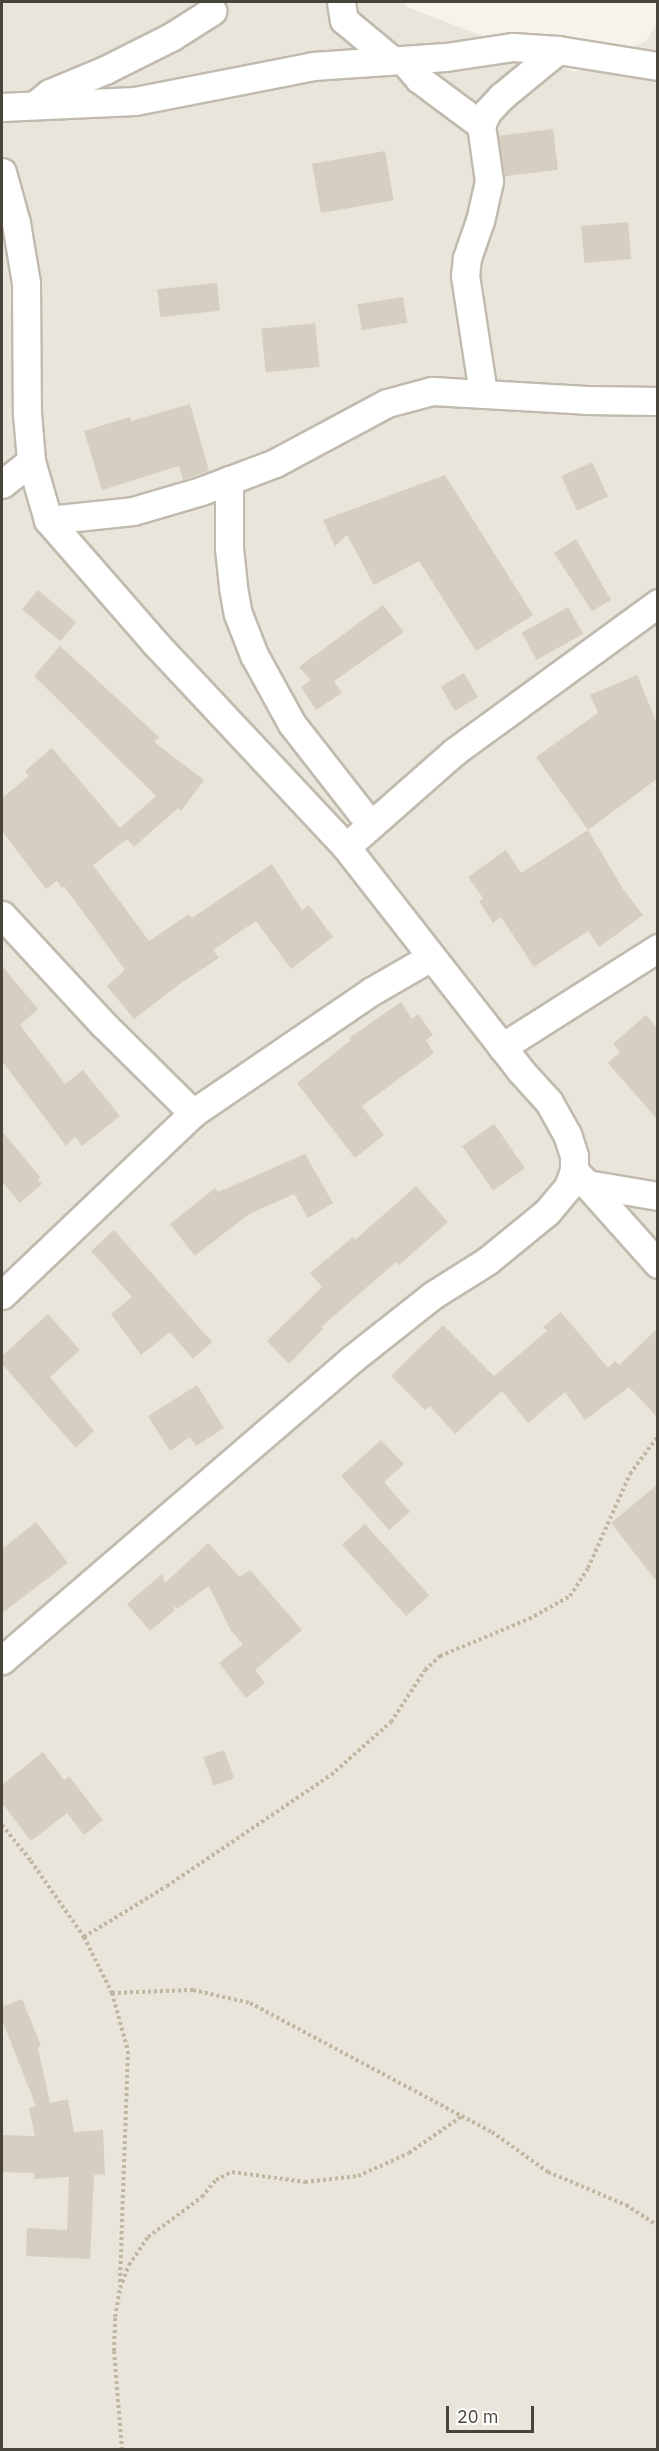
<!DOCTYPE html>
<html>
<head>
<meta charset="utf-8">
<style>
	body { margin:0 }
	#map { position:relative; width:659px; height:2451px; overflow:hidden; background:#f5f3ec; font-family:"IBM Plex Sans",sans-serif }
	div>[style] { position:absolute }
	.residential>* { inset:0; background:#e9e5da }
	.building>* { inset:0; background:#d6cfc1; transform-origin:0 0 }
	.path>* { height:4px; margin-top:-2px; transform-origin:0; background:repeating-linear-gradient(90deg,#c1b7a0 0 3px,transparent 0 6px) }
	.roads { filter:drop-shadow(2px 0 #c0bbae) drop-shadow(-2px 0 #c0bbae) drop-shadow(0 2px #c0bbae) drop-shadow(0 -2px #c0bbae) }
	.minor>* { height:27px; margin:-13.5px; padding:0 13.5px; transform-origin:13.5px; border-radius:13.5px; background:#fff }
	span { translate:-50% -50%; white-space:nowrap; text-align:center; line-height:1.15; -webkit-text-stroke:6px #fff; paint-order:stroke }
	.frame { position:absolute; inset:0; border:3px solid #494439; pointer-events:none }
	.scale { position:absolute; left:446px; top:2406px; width:88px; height:27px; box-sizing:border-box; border:3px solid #494439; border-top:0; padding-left:8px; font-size:18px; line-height:21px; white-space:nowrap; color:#494439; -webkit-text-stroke:4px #fff; paint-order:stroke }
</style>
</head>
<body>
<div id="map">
	<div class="residential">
		<div style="clip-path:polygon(2px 2px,404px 2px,407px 7px,575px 72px,646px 41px,657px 23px,657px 2449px,2px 2450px)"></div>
	</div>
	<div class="building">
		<div style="left:553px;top:129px;width:41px;height:55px;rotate:83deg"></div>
		<div style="left:385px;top:151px;width:50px;height:74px;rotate:80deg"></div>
		<div style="left:628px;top:222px;width:37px;height:47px;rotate:85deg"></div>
		<div style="left:217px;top:283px;width:28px;height:60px;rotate:84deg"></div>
		<div style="left:403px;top:297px;width:26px;height:46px;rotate:81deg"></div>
		<div style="left:315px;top:323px;width:44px;height:54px;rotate:84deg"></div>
		<div style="clip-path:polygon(190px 404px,209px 471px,183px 480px,179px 466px,102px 490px,84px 431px,130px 417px,131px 421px)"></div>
		<div style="left:592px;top:462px;width:38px;height:34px;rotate:65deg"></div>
		<div style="clip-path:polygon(445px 475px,533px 615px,476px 651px,419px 561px,374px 585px,347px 535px,335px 546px,323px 520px)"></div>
		<div style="clip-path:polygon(576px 539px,611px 600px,592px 611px,554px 553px)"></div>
		<div style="left:38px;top:590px;width:50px;height:25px;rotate:40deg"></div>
		<div style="clip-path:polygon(383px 605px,404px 632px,334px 681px,342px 693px,316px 710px,301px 687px,311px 680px,299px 667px)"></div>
		<div style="left:568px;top:607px;width:31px;height:53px;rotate:61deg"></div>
		<div style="clip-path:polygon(60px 646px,159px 737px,154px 742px,204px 780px,181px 811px,178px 808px,134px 847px,127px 839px,93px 865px,149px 941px,189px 914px,192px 918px,272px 864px,302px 910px,309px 905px,333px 937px,291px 969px,256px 921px,213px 950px,219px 958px,181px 983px,134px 1019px,107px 986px,125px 970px,64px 886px,62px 888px,57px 881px,46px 889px,2px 831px,2px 798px,29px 776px,25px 771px,52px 748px,120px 828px,156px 796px,34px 676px)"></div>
		<div style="left:464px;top:673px;width:28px;height:27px;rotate:60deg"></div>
		<div style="clip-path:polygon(637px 675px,657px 723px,657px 779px,588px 830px,536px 757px,598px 713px,590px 695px)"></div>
		<div style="clip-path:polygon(588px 830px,623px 889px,643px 915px,599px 947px,588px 931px,534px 967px,501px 917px,493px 923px,479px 901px,483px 898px,468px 877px,506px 850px,521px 873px)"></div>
		<div style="clip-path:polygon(2px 966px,38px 1009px,20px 1025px,65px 1084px,83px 1070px,120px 1116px,82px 1146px,75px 1136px,66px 1146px,2px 1061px)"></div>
		<div style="clip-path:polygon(401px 1002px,412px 1019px,418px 1014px,433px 1035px,426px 1040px,434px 1053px,362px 1106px,384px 1135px,355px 1158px,297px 1083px,351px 1040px,349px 1038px)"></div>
		<div style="clip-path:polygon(646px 1015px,657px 1028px,657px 1119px,608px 1063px,620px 1052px,613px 1044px)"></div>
		<div style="left:494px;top:1124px;width:54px;height:39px;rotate:55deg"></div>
		<div style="clip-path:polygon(2px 1131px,40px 1177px,38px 1180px,42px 1184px,20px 1203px,2px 1182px)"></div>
		<div style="clip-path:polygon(305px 1154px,333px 1203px,308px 1218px,294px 1194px,249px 1214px,195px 1256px,170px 1224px,215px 1188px,218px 1192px)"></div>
		<div style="clip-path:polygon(416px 1186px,448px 1222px,399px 1265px,396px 1262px,321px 1327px,323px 1329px,289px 1364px,267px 1341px,322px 1287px,310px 1273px,353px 1237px,355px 1240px)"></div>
		<div style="clip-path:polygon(114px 1230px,212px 1342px,193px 1359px,170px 1332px,141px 1355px,111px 1314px,132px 1297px,91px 1251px)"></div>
		<div style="clip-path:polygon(561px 1312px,608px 1368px,615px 1361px,619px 1365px,657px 1329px,657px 1417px,629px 1387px,585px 1420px,565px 1392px,528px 1423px,502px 1391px,455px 1434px,430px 1406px,425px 1410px,391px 1376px,443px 1325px,494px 1376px,547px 1331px,543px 1327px)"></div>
		<div style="clip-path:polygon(48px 1314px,80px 1350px,50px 1377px,94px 1431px,76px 1448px,2px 1364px,2px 1356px)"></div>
		<div style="clip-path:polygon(197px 1385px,224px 1428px,196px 1446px,190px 1437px,170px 1451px,148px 1416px)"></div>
		<div style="clip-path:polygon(381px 1440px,404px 1464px,384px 1482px,410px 1512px,389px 1530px,341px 1476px)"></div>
		<div style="clip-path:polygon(657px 1485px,657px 1582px,611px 1523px)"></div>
		<div style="clip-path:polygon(36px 1522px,68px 1563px,2px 1613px,2px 1549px)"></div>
		<div style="left:365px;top:1524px;width:96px;height:31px;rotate:48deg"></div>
		<div style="clip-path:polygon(208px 1543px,240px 1577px,250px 1570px,302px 1630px,255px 1670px,265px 1683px,246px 1698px,219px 1663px,243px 1644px,231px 1631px,209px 1586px,177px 1609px,172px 1603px,175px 1610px,150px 1631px,127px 1604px,162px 1574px,165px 1583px)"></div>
		<div style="left:224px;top:1750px;width:30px;height:22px;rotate:70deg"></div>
		<div style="clip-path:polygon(43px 1752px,64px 1780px,69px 1776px,103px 1820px,84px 1835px,67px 1813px,31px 1841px,2px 1803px,2px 1785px)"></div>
		<div style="clip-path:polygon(22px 1999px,41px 2046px,38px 2048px,50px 2103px,68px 2099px,74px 2132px,103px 2130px,105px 2174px,94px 2175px,90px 2259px,26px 2256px,27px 2228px,67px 2230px,69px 2177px,34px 2179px,34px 2173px,2px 2172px,2px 2135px,35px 2136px,29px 2108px,36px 2106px,2px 2020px,2px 2007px)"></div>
	</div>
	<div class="path">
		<div style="left:2px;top:1825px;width:46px;rotate:51.1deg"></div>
		<div style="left:31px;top:1861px;width:93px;rotate:55.1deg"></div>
		<div style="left:84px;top:1937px;width:63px;rotate:63.4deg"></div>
		<div style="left:112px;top:1993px;width:60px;rotate:74.6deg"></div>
		<div style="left:128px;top:2051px;width:232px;rotate:92deg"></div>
		<div style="left:84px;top:1937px;width:97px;rotate:-31.6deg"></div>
		<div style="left:167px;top:1886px;width:198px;rotate:-34.1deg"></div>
		<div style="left:331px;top:1775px;width:80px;rotate:-41.5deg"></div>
		<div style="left:391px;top:1722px;width:62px;rotate:-56.8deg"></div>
		<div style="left:425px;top:1670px;width:21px;rotate:-43deg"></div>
		<div style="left:440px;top:1656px;width:96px;rotate:-22.6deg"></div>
		<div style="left:529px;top:1619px;width:47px;rotate:-29.3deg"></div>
		<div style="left:570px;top:1596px;width:33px;rotate:-57deg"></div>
		<div style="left:588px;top:1568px;width:103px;rotate:-65.9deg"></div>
		<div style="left:630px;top:1474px;width:47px;rotate:-53.6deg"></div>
		<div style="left:112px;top:1993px;width:81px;rotate:-2.1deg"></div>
		<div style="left:193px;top:1990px;width:58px;rotate:12.8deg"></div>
		<div style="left:250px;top:2003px;width:274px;rotate:28.1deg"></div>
		<div style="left:492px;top:2132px;width:69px;rotate:35.5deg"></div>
		<div style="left:548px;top:2172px;width:85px;rotate:22.9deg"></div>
		<div style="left:626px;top:2205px;width:38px;rotate:33deg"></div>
		<div style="left:122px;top:2450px;width:99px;rotate:-94.6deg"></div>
		<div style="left:114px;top:2351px;width:34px;rotate:-88deg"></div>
		<div style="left:115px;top:2317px;width:29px;rotate:-80deg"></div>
		<div style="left:120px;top:2288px;width:25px;rotate:-69deg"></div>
		<div style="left:129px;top:2265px;width:34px;rotate:-56deg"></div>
		<div style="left:148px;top:2237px;width:67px;rotate:-36.5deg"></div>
		<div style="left:202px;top:2197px;width:22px;rotate:-51deg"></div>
		<div style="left:216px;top:2180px;width:18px;rotate:-27deg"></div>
		<div style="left:232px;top:2172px;width:74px;rotate:7.8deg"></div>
		<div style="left:305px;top:2182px;width:53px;rotate:-6.5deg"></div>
		<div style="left:358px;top:2176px;width:56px;rotate:-24.3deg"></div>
		<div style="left:409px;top:2153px;width:65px;rotate:-34.9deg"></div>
	</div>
	<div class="roads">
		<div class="minor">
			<div style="left:341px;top:2px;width:18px;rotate:81deg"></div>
			<div style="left:344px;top:20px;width:62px;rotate:39.8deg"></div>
			<div style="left:403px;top:60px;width:25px;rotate:50deg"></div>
			<div style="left:419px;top:79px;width:77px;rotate:36.6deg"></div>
			<div style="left:35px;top:105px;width:19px;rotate:-39deg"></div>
			<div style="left:50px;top:93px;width:60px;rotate:-22.7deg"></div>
			<div style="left:105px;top:70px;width:74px;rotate:-26.6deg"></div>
			<div style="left:171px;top:37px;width:49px;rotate:-32.4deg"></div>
			<div style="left:2px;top:107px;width:133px;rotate:-2.6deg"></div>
			<div style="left:135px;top:101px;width:181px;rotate:-11.1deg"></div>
			<div style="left:313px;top:66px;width:133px;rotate:-3.9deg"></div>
			<div style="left:446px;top:57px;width:68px;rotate:-8.5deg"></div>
			<div style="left:513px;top:47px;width:45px;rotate:3.8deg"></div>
			<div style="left:558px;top:50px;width:101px;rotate:9.1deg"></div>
			<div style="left:2px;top:172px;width:53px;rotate:74.6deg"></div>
			<div style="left:16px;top:223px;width:61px;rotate:80.5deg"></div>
			<div style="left:26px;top:283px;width:130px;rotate:89.6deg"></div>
			<div style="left:27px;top:413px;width:48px;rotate:85.2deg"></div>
			<div style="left:31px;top:461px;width:61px;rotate:73.9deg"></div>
			<div style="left:48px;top:520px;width:164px;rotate:48.9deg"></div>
			<div style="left:156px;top:644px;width:278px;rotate:46.9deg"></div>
			<div style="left:346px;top:847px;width:283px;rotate:52deg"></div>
			<div style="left:520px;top:1070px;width:43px;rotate:47.8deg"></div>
			<div style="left:549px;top:1102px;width:37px;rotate:61deg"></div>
			<div style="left:567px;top:1134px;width:23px;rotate:72deg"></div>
			<div style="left:574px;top:1156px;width:14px;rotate:90deg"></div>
			<div style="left:574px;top:1170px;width:18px;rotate:109deg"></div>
			<div style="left:568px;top:1187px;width:33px;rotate:130deg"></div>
			<div style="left:547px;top:1212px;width:77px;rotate:140.8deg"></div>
			<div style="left:487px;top:1261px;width:64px;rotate:147.8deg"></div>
			<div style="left:433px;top:1295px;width:103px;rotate:141.7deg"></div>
			<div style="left:352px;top:1359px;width:462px;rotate:139.3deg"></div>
			<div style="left:483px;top:393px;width:118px;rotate:-98.7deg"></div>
			<div style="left:465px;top:276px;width:18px;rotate:-84deg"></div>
			<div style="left:467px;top:258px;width:39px;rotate:-71deg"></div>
			<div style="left:480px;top:221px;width:41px;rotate:-77.3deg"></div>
			<div style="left:489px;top:181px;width:57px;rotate:-98.1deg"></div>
			<div style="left:481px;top:125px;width:14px;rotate:-65deg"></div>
			<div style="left:487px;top:112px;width:22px;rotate:-47deg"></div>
			<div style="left:502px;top:96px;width:72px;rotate:-39.4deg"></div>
			<div style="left:229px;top:480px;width:68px;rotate:90deg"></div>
			<div style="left:229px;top:548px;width:39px;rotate:84deg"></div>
			<div style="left:233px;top:587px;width:27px;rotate:80deg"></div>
			<div style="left:238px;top:614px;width:44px;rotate:68.7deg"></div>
			<div style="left:254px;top:655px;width:79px;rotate:61.2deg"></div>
			<div style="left:292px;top:724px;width:128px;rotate:52deg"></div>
			<div style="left:2px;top:484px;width:37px;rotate:-38deg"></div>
			<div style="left:48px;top:520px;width:85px;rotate:-6deg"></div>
			<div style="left:133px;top:511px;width:71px;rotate:-16.4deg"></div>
			<div style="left:201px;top:491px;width:79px;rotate:-20.7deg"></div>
			<div style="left:275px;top:463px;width:127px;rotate:-28.2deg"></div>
			<div style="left:387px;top:403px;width:47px;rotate:-14.9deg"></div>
			<div style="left:432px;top:391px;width:154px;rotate:3.3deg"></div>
			<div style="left:586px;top:400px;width:72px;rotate:0.8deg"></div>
			<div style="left:346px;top:847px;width:144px;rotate:-41.3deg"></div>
			<div style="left:454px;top:752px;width:253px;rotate:-36.1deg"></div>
			<div style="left:2px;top:915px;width:149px;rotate:47.2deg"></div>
			<div style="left:103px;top:1024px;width:127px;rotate:44.7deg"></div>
			<div style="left:502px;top:1047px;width:185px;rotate:-32.4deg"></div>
			<div style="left:574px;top:1170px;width:126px;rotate:48.2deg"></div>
			<div style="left:587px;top:1184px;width:72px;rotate:9.6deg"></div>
			<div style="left:2px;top:1295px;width:264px;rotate:-43.6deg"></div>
			<div style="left:193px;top:1113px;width:217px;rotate:-34.3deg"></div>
			<div style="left:372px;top:991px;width:68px;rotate:-30deg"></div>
		</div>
	</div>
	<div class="frame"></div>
	<div class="scale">20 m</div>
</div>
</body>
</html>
